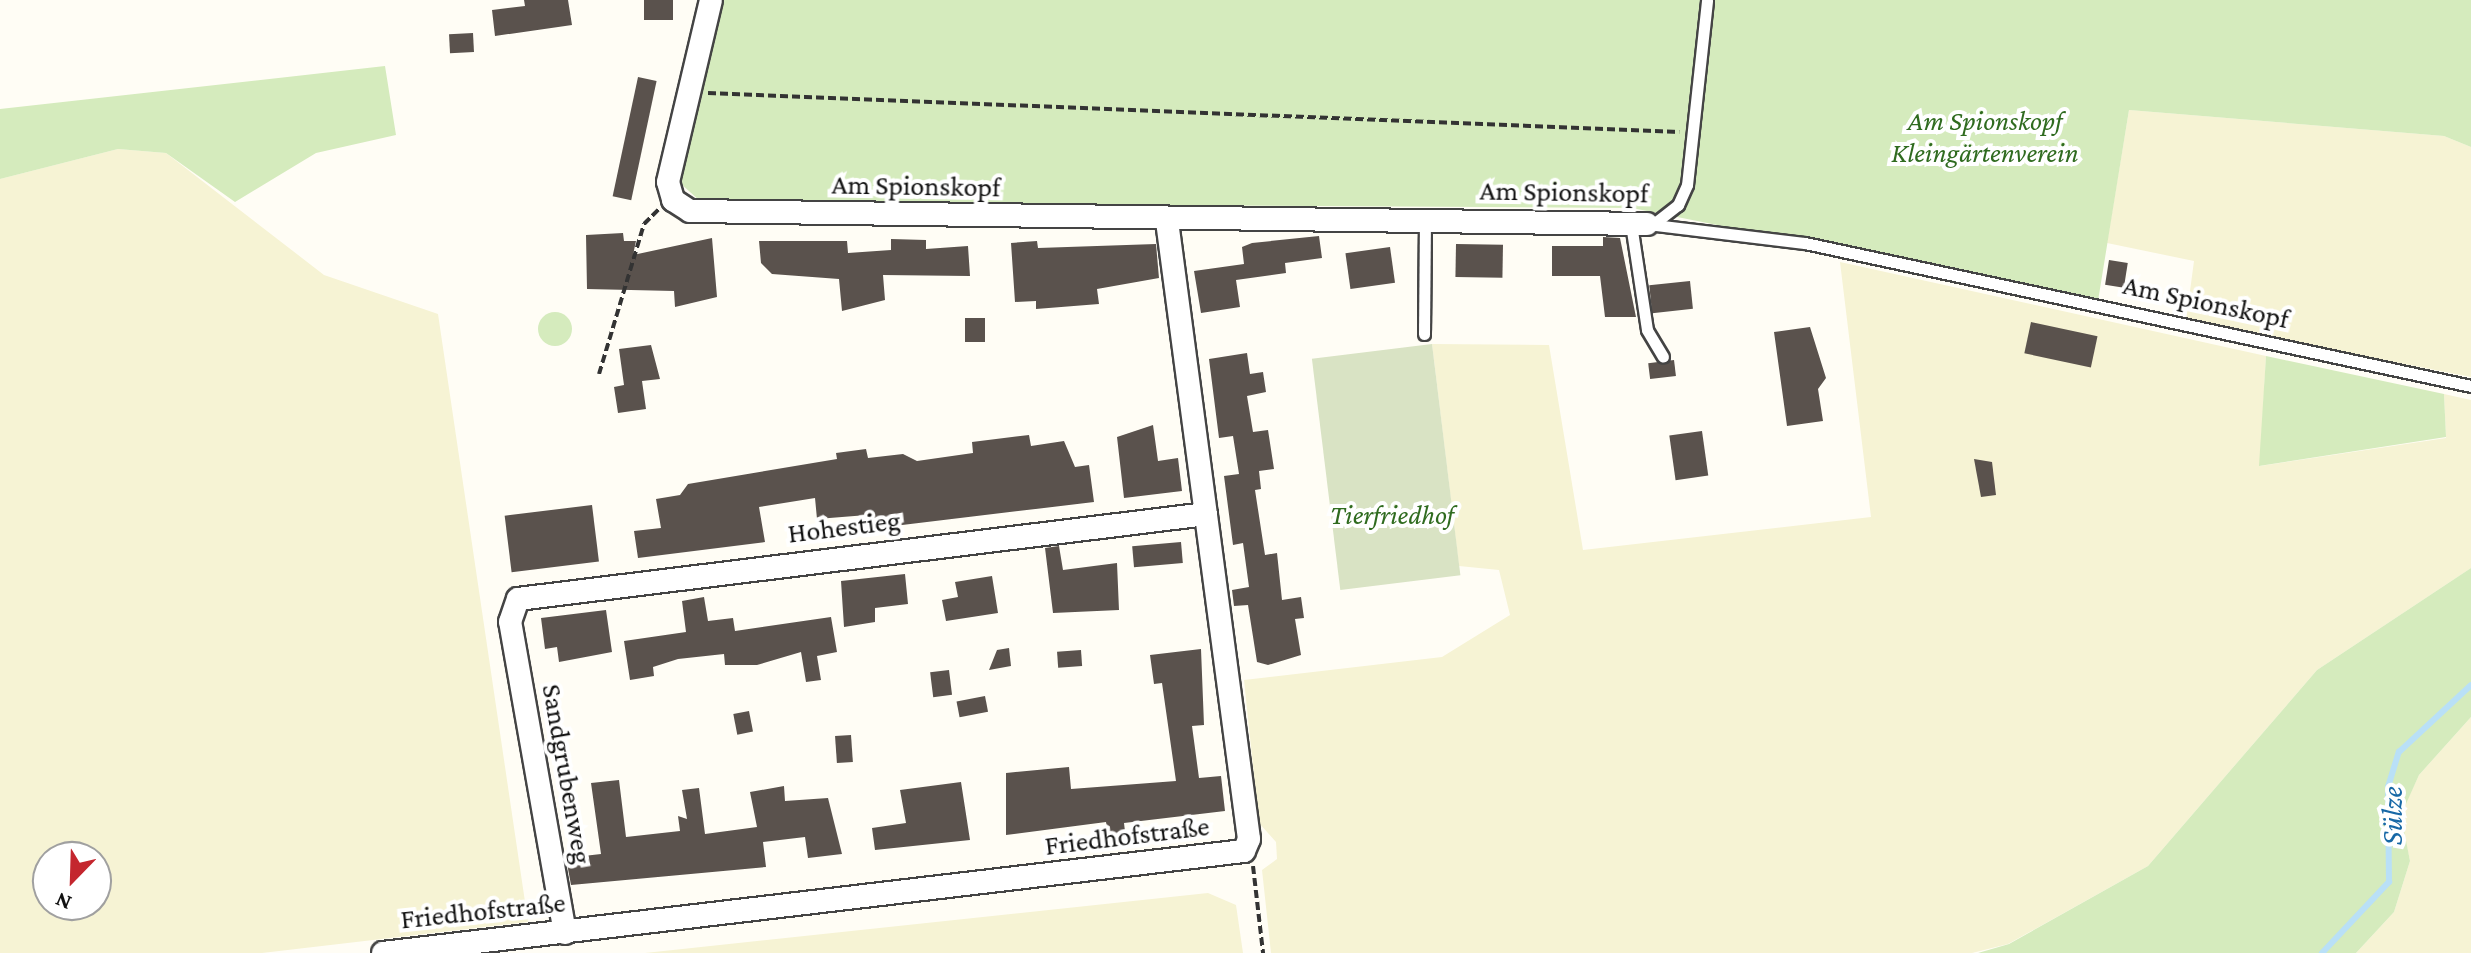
<!DOCTYPE html>
<html>
<head>
<meta charset="utf-8">
<style>
	body { margin:0 }
	#map { position:relative; width:2471px; height:953px; overflow:hidden; background:#fffdf5; font-family:"Crimson Pro",serif }
	div>[style] { position:absolute }
	.farmland>* { inset:0; background:#f6f3d4 }
	.green>* { inset:0; background:#d5ebbd }
	.round { border-radius:50% }
	.cemetery>* { inset:0; background:#d9e3c4; transform-origin:0 0 }
	.stream>* { height:6px; margin:-3px; padding:0 3px; transform-origin:3px; border-radius:3px; background:#b9e0f7 }
	.building>* { inset:0; background:#5a524d; transform-origin:0 0 }
	.path>* { height:4px; margin-top:-2px; transform-origin:0; background:repeating-linear-gradient(90deg,#333 0 8px,transparent 0 12px) }
	.roads { filter:drop-shadow(2px 0 #444) drop-shadow(-2px 0 #444) drop-shadow(0 2px #444) drop-shadow(0 -2px #444) }
	.service>* { height:11px; margin:-5.5px; padding:0 5.5px; transform-origin:5.5px; border-radius:5.5px; background:#fff }
	.minor>* { height:22px; margin:-11px; padding:0 11px; transform-origin:11px; border-radius:11px; background:#fff }
	span { translate:-50% -50%; white-space:nowrap; text-align:center; line-height:1.15; -webkit-text-stroke:8px #fff; paint-order:stroke }
	.park-label { font-size:28px; color:#2f6b1f; font-style:italic }
	.street-label { font-size:28px; color:#111 }
	.water-label { font-size:30px; color:#1768a6; font-style:italic }
	.north { position:absolute; left:32px; top:841px; width:80px; height:80px; box-sizing:border-box; background:#fff; border:2px solid #a0a0a0; border-radius:50%; rotate:203deg; font-size:22px; font-weight:700; line-height:32px; text-align:center; color:#111 }
	.north::after { content:''; display:block; margin:auto; width:28px; height:36px; background:#c4262e; clip-path:polygon(50% 0,100% 100%,50% 72%,0 100%) }
</style>
</head>
<body>
<div id="map">
	<div class="farmland">
		<div style="clip-path:polygon(2129px 110px,2444px 136px,2471px 147px,2471px 377px,2186px 321px,2194px 261px,2107px 243px)"></div>
		<div style="clip-path:polygon(evenodd,118px 149px,166px 153px,324px 275px,438px 314px,528px 922px,262px 953px,0 953px,0 179px,118px 149px,48px 857px,96px 857px,96px 905px,48px 905px,48px 857px)"></div>
		<div style="clip-path:polygon(1840px 262px,2266px 356px,2260px 466px,2446px 438px,2444px 394px,2471px 400px,2471px 568px,2317px 670px,2148px 866px,2008px 944px,1972px 953px,1271px 953px,1262px 870px,1277px 859px,1276px 842px,1259px 823px,1244px 680px,1442px 657px,1510px 615px,1499px 570px,1459px 566px,1432px 344px,1549px 345px,1583px 550px,1871px 517px)"></div>
		<div style="clip-path:polygon(2471px 717px,2471px 953px,2356px 953px,2394px 912px,2410px 861px,2400px 815px,2419px 775px)"></div>
		<div style="clip-path:polygon(1208px 893px,1236px 905px,1243px 953px,645px 953px)"></div>
	</div>
	<div class="green">
		<div style="clip-path:polygon(719px 0,2471px 0,2471px 147px,2444px 136px,2129px 110px,2098px 301px,1632px 208px,701px 202px,679px 182px)"></div>
		<div style="clip-path:polygon(385px 66px,396px 135px,316px 153px,235px 202px,166px 153px,118px 149px,0 179px,0 109px)"></div>
		<div class="round" style="left:538px;top:312px;width:34px;height:34px"></div>
		<div style="clip-path:polygon(2266px 356px,2444px 394px,2446px 437px,2259px 466px)"></div>
		<div style="clip-path:polygon(2471px 568px,2471px 717px,2419px 775px,2401px 815px,2410px 861px,2394px 912px,2356px 953px,1978px 953px,2009px 944px,2148px 866px,2317px 670px)"></div>
	</div>
	<div class="cemetery">
		<div style="left:1432px;top:344px;width:233px;height:121px;rotate:83deg"></div>
	</div>
	<div class="stream">
		<div style="left:2322px;top:953px;width:98px;rotate:-46.7deg"></div>
		<div style="left:2389px;top:882px;width:95px;rotate:-90.6deg"></div>
		<div style="left:2388px;top:787px;width:37px;rotate:-73deg"></div>
		<div style="left:2399px;top:752px;width:98px;rotate:-42.9deg"></div>
	</div>
	<div class="building">
		<div style="clip-path:polygon(524px 0,568px 0,572px 25px,495px 36px,492px 10px,525px 6px)"></div>
		<div style="left:644px;top:0;width:29px;height:20px"></div>
		<div style="left:473px;top:33px;width:19px;height:24px;rotate:87deg"></div>
		<div style="left:638px;top:77px;width:19px;height:122px;rotate:12deg"></div>
		<div style="clip-path:polygon(623px 233px,624px 241px,636px 241px,633px 255px,712px 238px,717px 297px,675px 307px,674px 291px,587px 289px,586px 235px)"></div>
		<div style="clip-path:polygon(1319px 236px,1322px 258px,1285px 263px,1286px 273px,1236px 280px,1240px 307px,1201px 313px,1194px 271px,1244px 264px,1242px 247px,1252px 243px)"></div>
		<div style="clip-path:polygon(1603px 237px,1620px 238px,1636px 317px,1605px 317px,1600px 276px,1552px 276px,1552px 246px,1603px 246px)"></div>
		<div style="clip-path:polygon(891px 239px,926px 240px,926px 249px,968px 246px,970px 276px,883px 275px,885px 300px,842px 311px,839px 279px,772px 274px,761px 263px,759px 241px,847px 241px,848px 253px,891px 250px)"></div>
		<div style="clip-path:polygon(1037px 241px,1038px 248px,1156px 244px,1159px 278px,1097px 289px,1099px 304px,1036px 309px,1036px 301px,1015px 302px,1011px 243px)"></div>
		<div style="left:1456px;top:244px;width:47px;height:33px;rotate:1deg"></div>
		<div style="left:1390px;top:247px;width:36px;height:45px;rotate:82deg"></div>
		<div style="left:2109px;top:260px;width:19px;height:25px;rotate:9deg"></div>
		<div style="left:1690px;top:281px;width:28px;height:41px;rotate:84deg"></div>
		<div style="left:965px;top:318px;width:20px;height:24px"></div>
		<div style="left:2031px;top:322px;width:68px;height:32px;rotate:12deg"></div>
		<div style="clip-path:polygon(1810px 327px,1826px 378px,1818px 389px,1823px 421px,1787px 426px,1774px 332px)"></div>
		<div style="clip-path:polygon(651px 345px,660px 379px,642px 381px,646px 409px,618px 413px,614px 387px,624px 385px,619px 349px)"></div>
		<div style="clip-path:polygon(1247px 353px,1250px 374px,1263px 372px,1266px 392px,1247px 396px,1253px 432px,1268px 430px,1274px 469px,1259px 471px,1261px 489px,1255px 490px,1265px 555px,1277px 553px,1282px 600px,1301px 597px,1304px 618px,1295px 619px,1301px 655px,1268px 665px,1257px 662px,1248px 605px,1234px 606px,1232px 590px,1249px 587px,1243px 543px,1233px 545px,1224px 476px,1239px 474px,1233px 436px,1219px 438px,1209px 359px)"></div>
		<div style="left:1674px;top:360px;width:16px;height:26px;rotate:83deg"></div>
		<div style="clip-path:polygon(1153px 425px,1158px 461px,1178px 458px,1182px 491px,1124px 498px,1117px 437px)"></div>
		<div style="left:1702px;top:431px;width:45px;height:33px;rotate:82deg"></div>
		<div style="clip-path:polygon(1029px 435px,1031px 446px,1064px 441px,1075px 467px,1089px 465px,1094px 502px,869px 529px,867px 515px,817px 519px,815px 498px,759px 507px,765px 542px,638px 558px,634px 531px,661px 528px,656px 499px,680px 495px,688px 484px,837px 459px,836px 453px,866px 449px,868px 458px,903px 454px,917px 461px,973px 453px,972px 442px)"></div>
		<div style="clip-path:polygon(1974px 459px,1992px 462px,1996px 495px,1981px 497px)"></div>
		<div style="left:592px;top:505px;width:57px;height:88px;rotate:83deg"></div>
		<div style="left:1181px;top:542px;width:21px;height:49px;rotate:85deg"></div>
		<div style="clip-path:polygon(1059px 546px,1063px 570px,1117px 563px,1119px 610px,1053px 613px,1045px 548px)"></div>
		<div style="clip-path:polygon(905px 574px,908px 604px,875px 608px,875px 622px,844px 627px,841px 581px)"></div>
		<div style="clip-path:polygon(992px 576px,998px 613px,946px 621px,942px 600px,958px 597px,955px 582px)"></div>
		<div style="clip-path:polygon(704px 597px,708px 621px,733px 618px,735px 631px,831px 617px,837px 652px,817px 656px,821px 680px,806px 682px,801px 652px,757px 665px,725px 665px,724px 654px,678px 659px,653px 667px,654px 676px,630px 680px,624px 641px,686px 632px,682px 601px)"></div>
		<div style="clip-path:polygon(606px 610px,612px 652px,559px 662px,557px 647px,545px 649px,541px 618px)"></div>
		<div style="clip-path:polygon(1009px 648px,1011px 666px,989px 670px,997px 650px)"></div>
		<div style="clip-path:polygon(1201px 649px,1204px 725px,1192px 726px,1199px 778px,1221px 776px,1225px 811px,1124px 823px,1126px 840px,1109px 842px,1106px 822px,1006px 835px,1006px 773px,1069px 767px,1071px 789px,1176px 781px,1162px 683px,1154px 684px,1150px 655px)"></div>
		<div style="left:1081px;top:650px;width:16px;height:24px;rotate:86deg"></div>
		<div style="left:949px;top:670px;width:25px;height:19px;rotate:83deg"></div>
		<div style="left:985px;top:696px;width:16px;height:29px;rotate:79deg"></div>
		<div style="left:749px;top:711px;width:21px;height:16px;rotate:79deg"></div>
		<div style="left:851px;top:735px;width:27px;height:16px;rotate:86deg"></div>
		<div style="clip-path:polygon(619px 780px,626px 837px,680px 831px,678px 816px,687px 819px,682px 790px,699px 788px,705px 834px,757px 827px,750px 792px,784px 786px,785px 801px,828px 798px,842px 854px,808px 858px,805px 837px,763px 842px,766px 867px,571px 885px,566px 858px,601px 854px,591px 783px)"></div>
		<div style="clip-path:polygon(961px 782px,970px 840px,875px 850px,872px 828px,906px 823px,900px 790px)"></div>
	</div>
	<div class="path">
		<div style="left:708px;top:93px;width:972px;rotate:2.3deg"></div>
		<div style="left:599px;top:374px;width:157px;rotate:-73.3deg"></div>
		<div style="left:644px;top:224px;width:21px;rotate:-45deg"></div>
		<div style="left:1253px;top:866px;width:88px;rotate:83.4deg"></div>
	</div>
	<div class="roads">
		<div class="service">
			<div style="left:1656px;top:222px;width:28px;rotate:-38deg"></div>
			<div style="left:1678px;top:205px;width:22px;rotate:-66deg"></div>
			<div style="left:1687px;top:185px;width:186px;rotate:-83.8deg"></div>
			<div style="left:1631px;top:224px;width:107px;rotate:81.4deg"></div>
			<div style="left:1647px;top:330px;width:31px;rotate:59deg"></div>
			<div style="left:1647px;top:224px;width:159px;rotate:6.9deg"></div>
			<div style="left:1805px;top:243px;width:681px;rotate:12.12deg"></div>
			<div style="left:1424px;top:334px;width:114px;rotate:-89.5deg"></div>
		</div>
		<div class="minor">
			<div style="left:711px;top:0;width:187px;rotate:103.3deg"></div>
			<div style="left:668px;top:182px;width:19px;rotate:74deg"></div>
			<div style="left:673px;top:200px;width:20px;rotate:33deg"></div>
			<div style="left:690px;top:211px;width:957px;rotate:0.78deg"></div>
			<div style="left:565px;top:933px;width:316px;rotate:-100deg"></div>
			<div style="left:510px;top:622px;width:24px;rotate:-71deg"></div>
			<div style="left:518px;top:599px;width:693px;rotate:-7.04deg"></div>
			<div style="left:383px;top:953px;width:867px;rotate:-6.76deg"></div>
			<div style="left:1244px;top:851px;width:13px;rotate:-67deg"></div>
			<div style="left:1249px;top:839px;width:623px;rotate:-97.56deg"></div>
		</div>
	</div>
	<div class="park-label">
		<span style="left:1985px;top:137px">Am Spionskopf<br>Kleingärtenverein</span>
		<span style="left:1392px;top:515px">Tierfriedhof</span>
	</div>
	<div class="street-label">
		<span style="left:916px;top:186px;rotate:1deg">Am Spionskopf</span>
		<span style="left:1564px;top:192px;rotate:1deg">Am Spionskopf</span>
		<span style="left:2206px;top:302px;rotate:12deg">Am Spionskopf</span>
		<span style="left:844px;top:527px;rotate:-7deg">Hohestieg</span>
		<span style="left:567px;top:774px;rotate:80deg">Sandgrubenweg</span>
		<span style="left:1127px;top:836px;rotate:-7deg">Friedhofstraße</span>
		<span style="left:483px;top:911px;rotate:-6deg">Friedhofstraße</span>
	</div>
	<div class="water-label">
		<span style="left:2392px;top:816px;rotate:-90deg">Sülze</span>
	</div>
	<div class="north">N</div>
</div>
</body>
</html>
